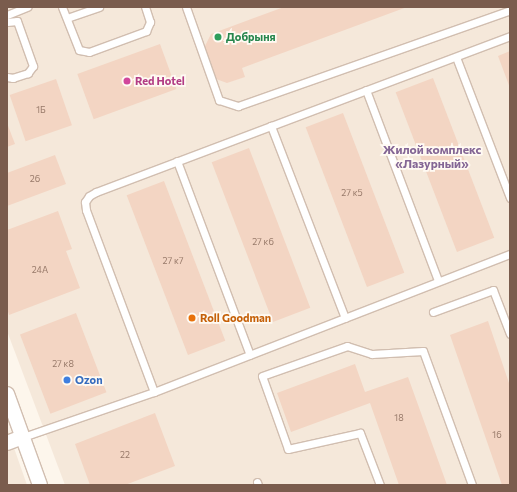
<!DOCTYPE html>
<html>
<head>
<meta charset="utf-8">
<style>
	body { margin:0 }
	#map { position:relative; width:517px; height:492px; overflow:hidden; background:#fdf6ec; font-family:Commissioner,sans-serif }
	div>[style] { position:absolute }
	.residential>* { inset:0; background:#f5e8da }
	.building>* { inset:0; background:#f3d5c3; transform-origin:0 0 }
	.roads { filter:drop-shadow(1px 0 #d1beb0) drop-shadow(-1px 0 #d1beb0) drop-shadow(0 1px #d1beb0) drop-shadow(0 -1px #d1beb0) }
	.lane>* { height:7px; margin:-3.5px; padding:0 3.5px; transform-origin:3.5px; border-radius:3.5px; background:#fff }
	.street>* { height:14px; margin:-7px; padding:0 7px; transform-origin:7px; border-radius:7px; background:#fff }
	.dots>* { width:11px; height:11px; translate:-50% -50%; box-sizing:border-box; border:2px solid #fffaf3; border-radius:50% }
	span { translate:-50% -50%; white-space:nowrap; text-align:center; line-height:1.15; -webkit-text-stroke:3.5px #fffaf3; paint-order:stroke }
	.number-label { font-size:9px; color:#987a6a }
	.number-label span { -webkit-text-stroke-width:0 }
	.leisure-label { font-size:11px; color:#27864d; font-weight:700 }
	.left { translate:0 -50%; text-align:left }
	.hotel-label { font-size:11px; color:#b23c85; font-weight:700 }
	.food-label { font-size:11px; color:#c56008; font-weight:700 }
	.shop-label { font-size:11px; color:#366cbe; font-weight:700 }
	.neighbourhood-label { font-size:12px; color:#846695; font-weight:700 }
	.frame { position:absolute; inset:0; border:8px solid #7a5c4d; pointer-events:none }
</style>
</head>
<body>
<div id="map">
	<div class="residential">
		<div style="clip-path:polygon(7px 7px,510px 7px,510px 485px,65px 485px,7px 331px)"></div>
		<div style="clip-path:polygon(7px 428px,27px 485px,7px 485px)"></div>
	</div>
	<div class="building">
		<div style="clip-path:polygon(284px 7px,407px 7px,242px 68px,245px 77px,227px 83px,216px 79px,204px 48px,211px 34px)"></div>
		<div style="left:160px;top:44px;width:48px;height:88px;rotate:70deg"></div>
		<div style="clip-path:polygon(510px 51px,510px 88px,498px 56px)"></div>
		<div style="left:433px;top:78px;width:171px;height:40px;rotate:69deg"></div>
		<div style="left:56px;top:79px;width:49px;height:49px;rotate:71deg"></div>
		<div style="left:343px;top:113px;width:171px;height:40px;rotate:69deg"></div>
		<div style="clip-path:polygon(7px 123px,15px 144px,7px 147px)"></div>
		<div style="left:249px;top:148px;width:171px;height:40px;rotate:69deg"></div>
		<div style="clip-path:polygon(55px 155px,66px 184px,7px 206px,7px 173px)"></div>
		<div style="left:164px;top:181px;width:171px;height:40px;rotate:69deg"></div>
		<div style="clip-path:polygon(58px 211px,72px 249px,66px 251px,80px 288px,9px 315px,7px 308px,7px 230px)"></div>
		<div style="left:76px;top:313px;width:85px;height:60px;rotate:69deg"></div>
		<div style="clip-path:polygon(488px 321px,510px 386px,510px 485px,502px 485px,450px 335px)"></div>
		<div style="clip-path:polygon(355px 364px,365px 392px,408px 377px,447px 485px,399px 485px,370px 403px,291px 432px,277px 393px)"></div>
		<div style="clip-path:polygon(155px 413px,175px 466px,125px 485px,90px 485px,75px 444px)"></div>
	</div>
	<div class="roads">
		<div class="lane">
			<div style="left:62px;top:7px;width:46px;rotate:68.4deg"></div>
			<div style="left:79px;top:50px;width:10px;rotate:11deg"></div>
			<div style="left:89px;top:52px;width:61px;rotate:-20.2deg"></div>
			<div style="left:146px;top:31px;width:10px;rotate:-66deg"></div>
			<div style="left:150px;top:22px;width:16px;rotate:-108deg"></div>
			<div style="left:186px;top:7px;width:99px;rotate:70.5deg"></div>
			<div style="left:219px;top:100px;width:20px;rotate:18deg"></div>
			<div style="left:238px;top:106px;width:288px;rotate:-19.4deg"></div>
			<div style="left:7px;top:15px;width:22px;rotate:-22deg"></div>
			<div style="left:67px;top:18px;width:34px;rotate:-19deg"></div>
			<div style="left:7px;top:22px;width:10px;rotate:-6deg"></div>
			<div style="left:17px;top:21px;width:48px;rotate:70.4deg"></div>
			<div style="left:33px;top:66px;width:9px;rotate:126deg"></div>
			<div style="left:28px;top:73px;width:16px;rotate:162deg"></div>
			<div style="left:13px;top:78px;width:6px;rotate:-171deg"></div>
			<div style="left:456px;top:57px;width:151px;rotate:69deg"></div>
			<div style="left:366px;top:90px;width:204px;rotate:69.3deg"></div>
			<div style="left:177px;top:161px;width:207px;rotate:69.4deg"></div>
			<div style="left:433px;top:312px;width:64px;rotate:-20.1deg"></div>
			<div style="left:493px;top:290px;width:47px;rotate:68.9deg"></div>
			<div style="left:345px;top:318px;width:206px;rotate:-111.1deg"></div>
			<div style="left:271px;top:126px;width:255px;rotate:-20.6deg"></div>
			<div style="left:154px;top:392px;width:194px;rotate:-110.5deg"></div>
			<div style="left:86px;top:210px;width:8px;rotate:-97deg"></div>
			<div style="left:85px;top:202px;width:7px;rotate:-56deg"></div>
			<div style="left:89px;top:196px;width:8px;rotate:-30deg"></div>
			<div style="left:96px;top:192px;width:187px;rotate:-20.7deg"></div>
			<div style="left:23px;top:437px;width:139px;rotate:-19deg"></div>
			<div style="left:154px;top:392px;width:382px;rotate:-21.2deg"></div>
			<div style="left:257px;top:482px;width:3px;rotate:72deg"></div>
			<div style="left:380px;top:485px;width:56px;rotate:-111deg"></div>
			<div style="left:360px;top:433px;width:74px;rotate:167.5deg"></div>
			<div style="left:288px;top:449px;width:77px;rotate:-109.6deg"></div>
			<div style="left:262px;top:376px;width:90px;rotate:-19.4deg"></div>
			<div style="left:347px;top:346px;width:26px;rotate:18deg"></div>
			<div style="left:372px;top:354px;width:51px;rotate:-3.4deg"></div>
			<div style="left:423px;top:351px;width:143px;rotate:69.9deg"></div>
		</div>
		<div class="street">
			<div style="left:7px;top:394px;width:97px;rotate:70.1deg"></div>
			<div style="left:7px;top:443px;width:17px;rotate:-21deg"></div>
		</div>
	</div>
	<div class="dots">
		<div style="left:218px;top:37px;background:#2e9e5b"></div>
		<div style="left:127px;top:81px;background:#d1479c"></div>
		<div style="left:192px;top:318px;background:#e8710a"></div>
		<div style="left:67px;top:380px;background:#3f7fe0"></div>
	</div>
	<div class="number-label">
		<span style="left:41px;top:110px">1Б</span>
		<span style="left:35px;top:179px">26</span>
		<span style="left:352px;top:193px">27 к5</span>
		<span style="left:263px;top:242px">27 к6</span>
		<span style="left:173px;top:261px">27 к7</span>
		<span style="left:40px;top:270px">24А</span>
		<span style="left:63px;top:364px">27 к8</span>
		<span style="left:399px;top:418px">18</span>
		<span style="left:497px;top:435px">16</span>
		<span style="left:125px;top:455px">22</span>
	</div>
	<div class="leisure-label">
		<span class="left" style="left:226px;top:37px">Добрыня</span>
	</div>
	<div class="hotel-label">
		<span class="left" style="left:135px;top:81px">Red Hotel</span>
	</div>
	<div class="food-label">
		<span class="left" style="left:200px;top:318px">Roll Goodman</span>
	</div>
	<div class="shop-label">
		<span class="left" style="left:75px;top:380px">Ozon</span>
	</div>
	<div class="neighbourhood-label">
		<span style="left:432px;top:157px">Жилой комплекс<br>«Лазурный»</span>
	</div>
	<div class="frame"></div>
</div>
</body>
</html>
